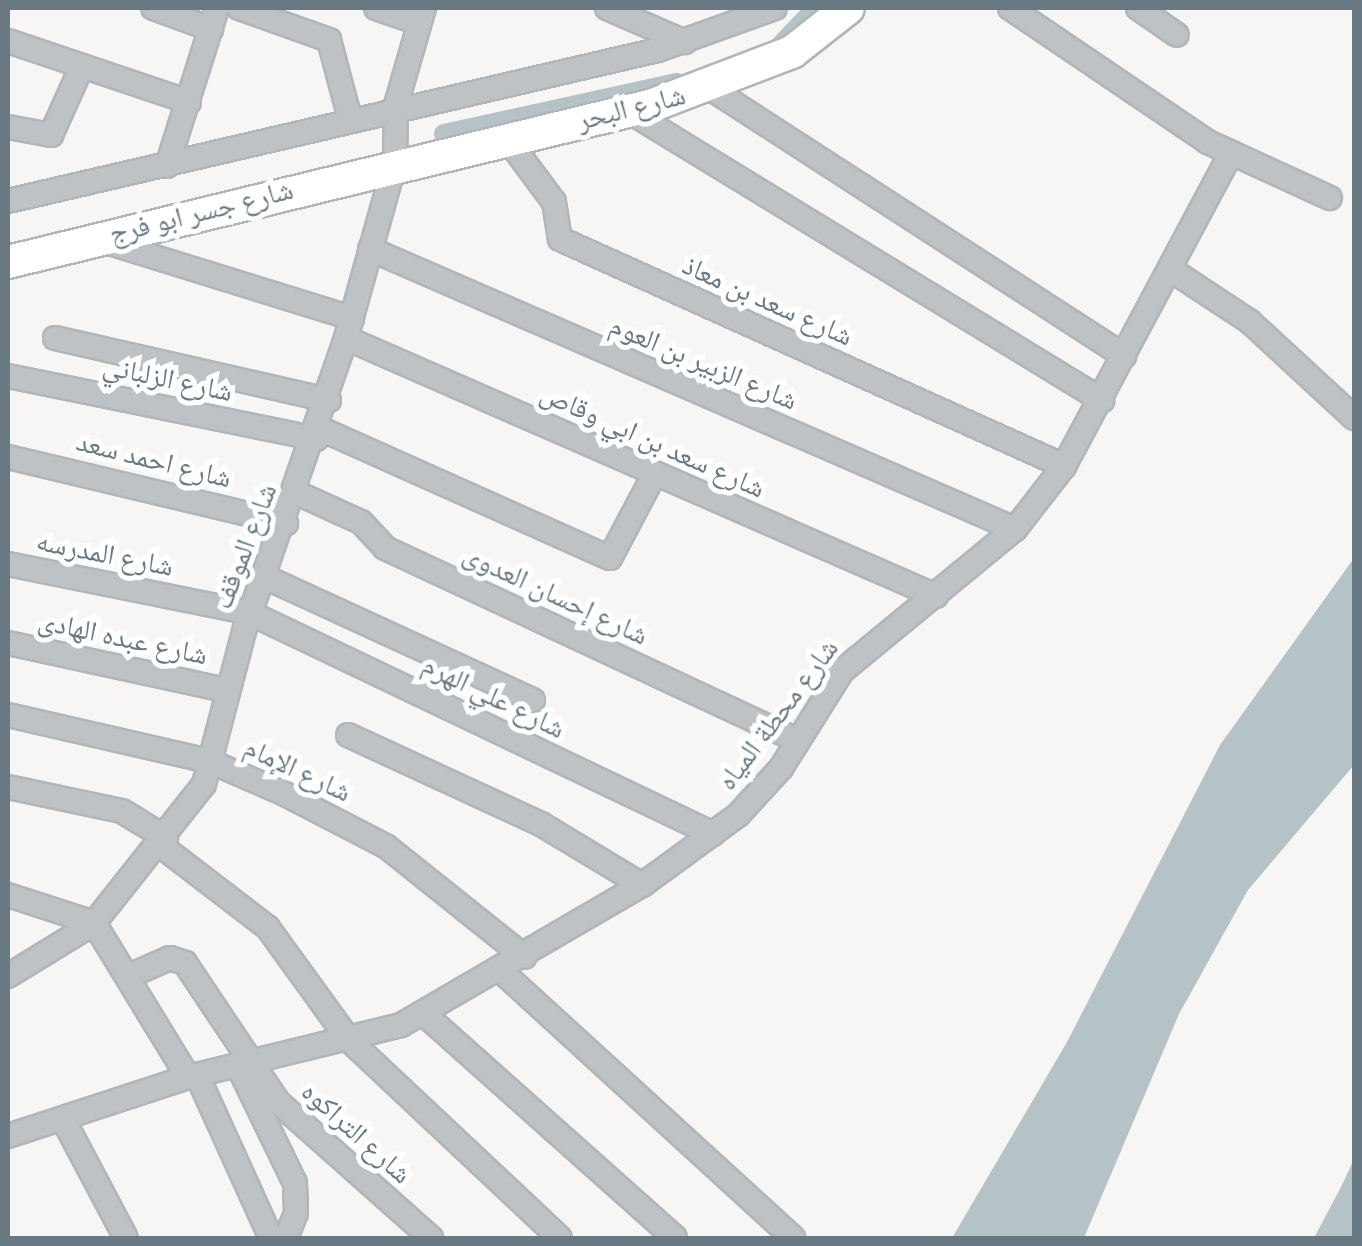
<!DOCTYPE html>
<html>
<head>
<meta charset="utf-8">
<style>
	body { margin:0 }
	#map { position:relative; width:1362px; height:1246px; overflow:hidden; background:#f7f6f4; font-family:Ubuntu,"Noto Naskh Arabic",sans-serif }
	div>[style] { position:absolute }
	.water>* { inset:0; background:#b6c3c6 }
	.canal>* { height:20px; margin:-10px; padding:0 10px; transform-origin:10px; border-radius:10px; background:#b6c3c6 }
	.roads { filter:drop-shadow(2px 0 #b0b6ba) drop-shadow(-2px 0 #b0b6ba) drop-shadow(0 2px #b0b6ba) drop-shadow(0 -2px #b0b6ba) }
	.street>* { height:22px; margin:-11px; padding:0 11px; transform-origin:11px; border-radius:11px; background:#bec2c5 }
	.secondary>* { height:32px; margin:-16px; padding:0 16px; transform-origin:16px; border-radius:16px; background:#fff }
	span { translate:-50% -50%; white-space:nowrap; text-align:center; line-height:1.15; -webkit-text-stroke:10px #fff; paint-order:stroke }
	.street-label { font-size:28px; color:#687983 }
	.frame { position:absolute; inset:0; border:10px solid #687983; pointer-events:none }
</style>
</head>
<body>
<div id="map">
	<div class="water">
		<div style="clip-path:polygon(1354px 558px,1354px 765px,1248px 890px,1179px 1014px,1084px 1238px,952px 1238px,1067px 1042px,1220px 745px)"></div>
		<div style="clip-path:polygon(1354px 1159px,1354px 1238px,1314px 1238px,1342px 1185px)"></div>
	</div>
	<div class="canal">
		<div style="left:780px;top:46px;width:52px;rotate:-46.5deg"></div>
		<div style="left:444px;top:134px;width:238px;rotate:-12.4deg"></div>
	</div>
	<div class="roads">
		<div class="street">
			<div style="left:153px;top:8px;width:62px;rotate:19.9deg"></div>
			<div style="left:239px;top:8px;width:96px;rotate:19.6deg"></div>
			<div style="left:329px;top:40px;width:82px;rotate:75.1deg"></div>
			<div style="left:376px;top:8px;width:46px;rotate:19.2deg"></div>
			<div style="left:607px;top:8px;width:85px;rotate:23.6deg"></div>
			<div style="left:1010px;top:8px;width:239px;rotate:34.1deg"></div>
			<div style="left:1208px;top:142px;width:134px;rotate:24.7deg"></div>
			<div style="left:1138px;top:8px;width:47px;rotate:34.7deg"></div>
			<div style="left:8px;top:41px;width:191px;rotate:18.6deg"></div>
			<div style="left:707px;top:86px;width:497px;rotate:32.9deg"></div>
			<div style="left:627px;top:110px;width:557px;rotate:31.41deg"></div>
			<div style="left:8px;top:127px;width:44px;rotate:10.5deg"></div>
			<div style="left:51px;top:135px;width:76px;rotate:-65.8deg"></div>
			<div style="left:505px;top:136px;width:82px;rotate:53.4deg"></div>
			<div style="left:554px;top:202px;width:37px;rotate:81deg"></div>
			<div style="left:560px;top:239px;width:553px;rotate:24.25deg"></div>
			<div style="left:167px;top:166px;width:166px;rotate:-72.4deg"></div>
			<div style="left:8px;top:201px;width:667px;rotate:-13.08deg"></div>
			<div style="left:658px;top:50px;width:124px;rotate:-19.7deg"></div>
			<div style="left:103px;top:241px;width:261px;rotate:17.2deg"></div>
			<div style="left:370px;top:249px;width:703px;rotate:23.47deg"></div>
			<div style="left:1170px;top:269px;width:95px;rotate:33.4deg"></div>
			<div style="left:1249px;top:321px;width:143px;rotate:42.7deg"></div>
			<div style="left:55px;top:338px;width:281px;rotate:12.8deg"></div>
			<div style="left:346px;top:338px;width:644px;rotate:23.62deg"></div>
			<div style="left:8px;top:376px;width:315px;rotate:11.5deg"></div>
			<div style="left:321px;top:429px;width:316px;rotate:24.1deg"></div>
			<div style="left:610px;top:558px;width:96px;rotate:-62.1deg"></div>
			<div style="left:8px;top:457px;width:286px;rotate:13.4deg"></div>
			<div style="left:297px;top:493px;width:70px;rotate:24.4deg"></div>
			<div style="left:361px;top:522px;width:35px;rotate:47deg"></div>
			<div style="left:385px;top:548px;width:455px;rotate:25deg"></div>
			<div style="left:8px;top:564px;width:247px;rotate:11.4deg"></div>
			<div style="left:250px;top:613px;width:513px;rotate:25.52deg"></div>
			<div style="left:265px;top:577px;width:295px;rotate:24.7deg"></div>
			<div style="left:8px;top:643px;width:223px;rotate:12.2deg"></div>
			<div style="left:8px;top:715px;width:206px;rotate:12.9deg"></div>
			<div style="left:209px;top:761px;width:81px;rotate:23.4deg"></div>
			<div style="left:283px;top:793px;width:117px;rotate:27.4deg"></div>
			<div style="left:387px;top:847px;width:176px;rotate:38.6deg"></div>
			<div style="left:348px;top:735px;width:213px;rotate:24.8deg"></div>
			<div style="left:541px;top:824px;width:118px;rotate:31.1deg"></div>
			<div style="left:8px;top:787px;width:116px;rotate:11.9deg"></div>
			<div style="left:122px;top:811px;width:52px;rotate:31.5deg"></div>
			<div style="left:160px;top:845px;width:136px;rotate:37.5deg"></div>
			<div style="left:268px;top:928px;width:138px;rotate:54.1deg"></div>
			<div style="left:349px;top:1040px;width:289px;rotate:43.2deg"></div>
			<div style="left:8px;top:895px;width:90px;rotate:18deg"></div>
			<div style="left:94px;top:923px;width:180px;rotate:58.6deg"></div>
			<div style="left:501px;top:971px;width:396px;rotate:42.4deg"></div>
			<div style="left:8px;top:976px;width:101px;rotate:-31.6deg"></div>
			<div style="left:94px;top:923px;width:177px;rotate:-51.6deg"></div>
			<div style="left:204px;top:784px;width:161px;rotate:-75.3deg"></div>
			<div style="left:245px;top:628px;width:307px;rotate:-70.8deg"></div>
			<div style="left:346px;top:338px;width:183px;rotate:-74.4deg"></div>
			<div style="left:395px;top:162px;width:57px;rotate:-89deg"></div>
			<div style="left:396px;top:105px;width:101px;rotate:-73.9deg"></div>
			<div style="left:129px;top:976px;width:45px;rotate:-23.7deg"></div>
			<div style="left:170px;top:958px;width:16px;rotate:18deg"></div>
			<div style="left:185px;top:963px;width:167px;rotate:56.2deg"></div>
			<div style="left:278px;top:1102px;width:205px;rotate:41.6deg"></div>
			<div style="left:424px;top:1014px;width:336px;rotate:41.7deg"></div>
			<div style="left:242px;top:1074px;width:121px;rotate:64.1deg"></div>
			<div style="left:295px;top:1183px;width:30px;rotate:88deg"></div>
			<div style="left:296px;top:1213px;width:27px;rotate:112deg"></div>
			<div style="left:197px;top:1075px;width:179px;rotate:65.6deg"></div>
			<div style="left:64px;top:1121px;width:132px;rotate:62.1deg"></div>
			<div style="left:8px;top:1136px;width:189px;rotate:-18.1deg"></div>
			<div style="left:188px;top:1077px;width:219px;rotate:-13.7deg"></div>
			<div style="left:401px;top:1025px;width:279px;rotate:-30.2deg"></div>
			<div style="left:642px;top:885px;width:119px;rotate:-36.1deg"></div>
			<div style="left:738px;top:815px;width:64px;rotate:-47.5deg"></div>
			<div style="left:781px;top:768px;width:115px;rotate:-57.8deg"></div>
			<div style="left:842px;top:671px;width:224px;rotate:-39.4deg"></div>
			<div style="left:1015px;top:529px;width:80px;rotate:-52.1deg"></div>
			<div style="left:1064px;top:466px;width:355px;rotate:-61.9deg"></div>
		</div>
		<div class="secondary">
			<div style="left:8px;top:262px;width:664px;rotate:-13.68deg"></div>
			<div style="left:653px;top:105px;width:149px;rotate:-20.9deg"></div>
			<div style="left:792px;top:52px;width:71px;rotate:-38.2deg"></div>
		</div>
	</div>
	<div class="street-label">
		<span style="left:631px;top:107px;rotate:-14deg">شارع البحر</span>
		<span style="left:201px;top:211px;rotate:-14deg">شارع جسر ابو فرج</span>
		<span style="left:768px;top:300px;rotate:24deg">شارع سعد بن معاذ</span>
		<span style="left:704px;top:362px;rotate:23deg">شارع الزبير بن العوم</span>
		<span style="left:168px;top:378px;rotate:12deg">شارع الزلباني</span>
		<span style="left:653px;top:440px;rotate:24deg">شارع سعد بن ابي وقاص</span>
		<span style="left:154px;top:459px;rotate:14deg">شارع احمد سعد</span>
		<span style="left:244px;top:546px;rotate:-69deg">شارع الموقف</span>
		<span style="left:105px;top:553px;rotate:11deg">شارع المدرسه</span>
		<span style="left:556px;top:594px;rotate:25deg">شارع إحسان العدوى</span>
		<span style="left:123px;top:637px;rotate:12deg">شارع عبده الهادى</span>
		<span style="left:494px;top:696px;rotate:26deg">شارع علي الهرم</span>
		<span style="left:777px;top:714px;rotate:-53deg">شارع محطة المياه</span>
		<span style="left:298px;top:769px;rotate:25deg">شارع الإمام</span>
		<span style="left:357px;top:1132px;rotate:42deg">شارع التراكوه</span>
	</div>
	<div class="frame"></div>
</div>
</body>
</html>
